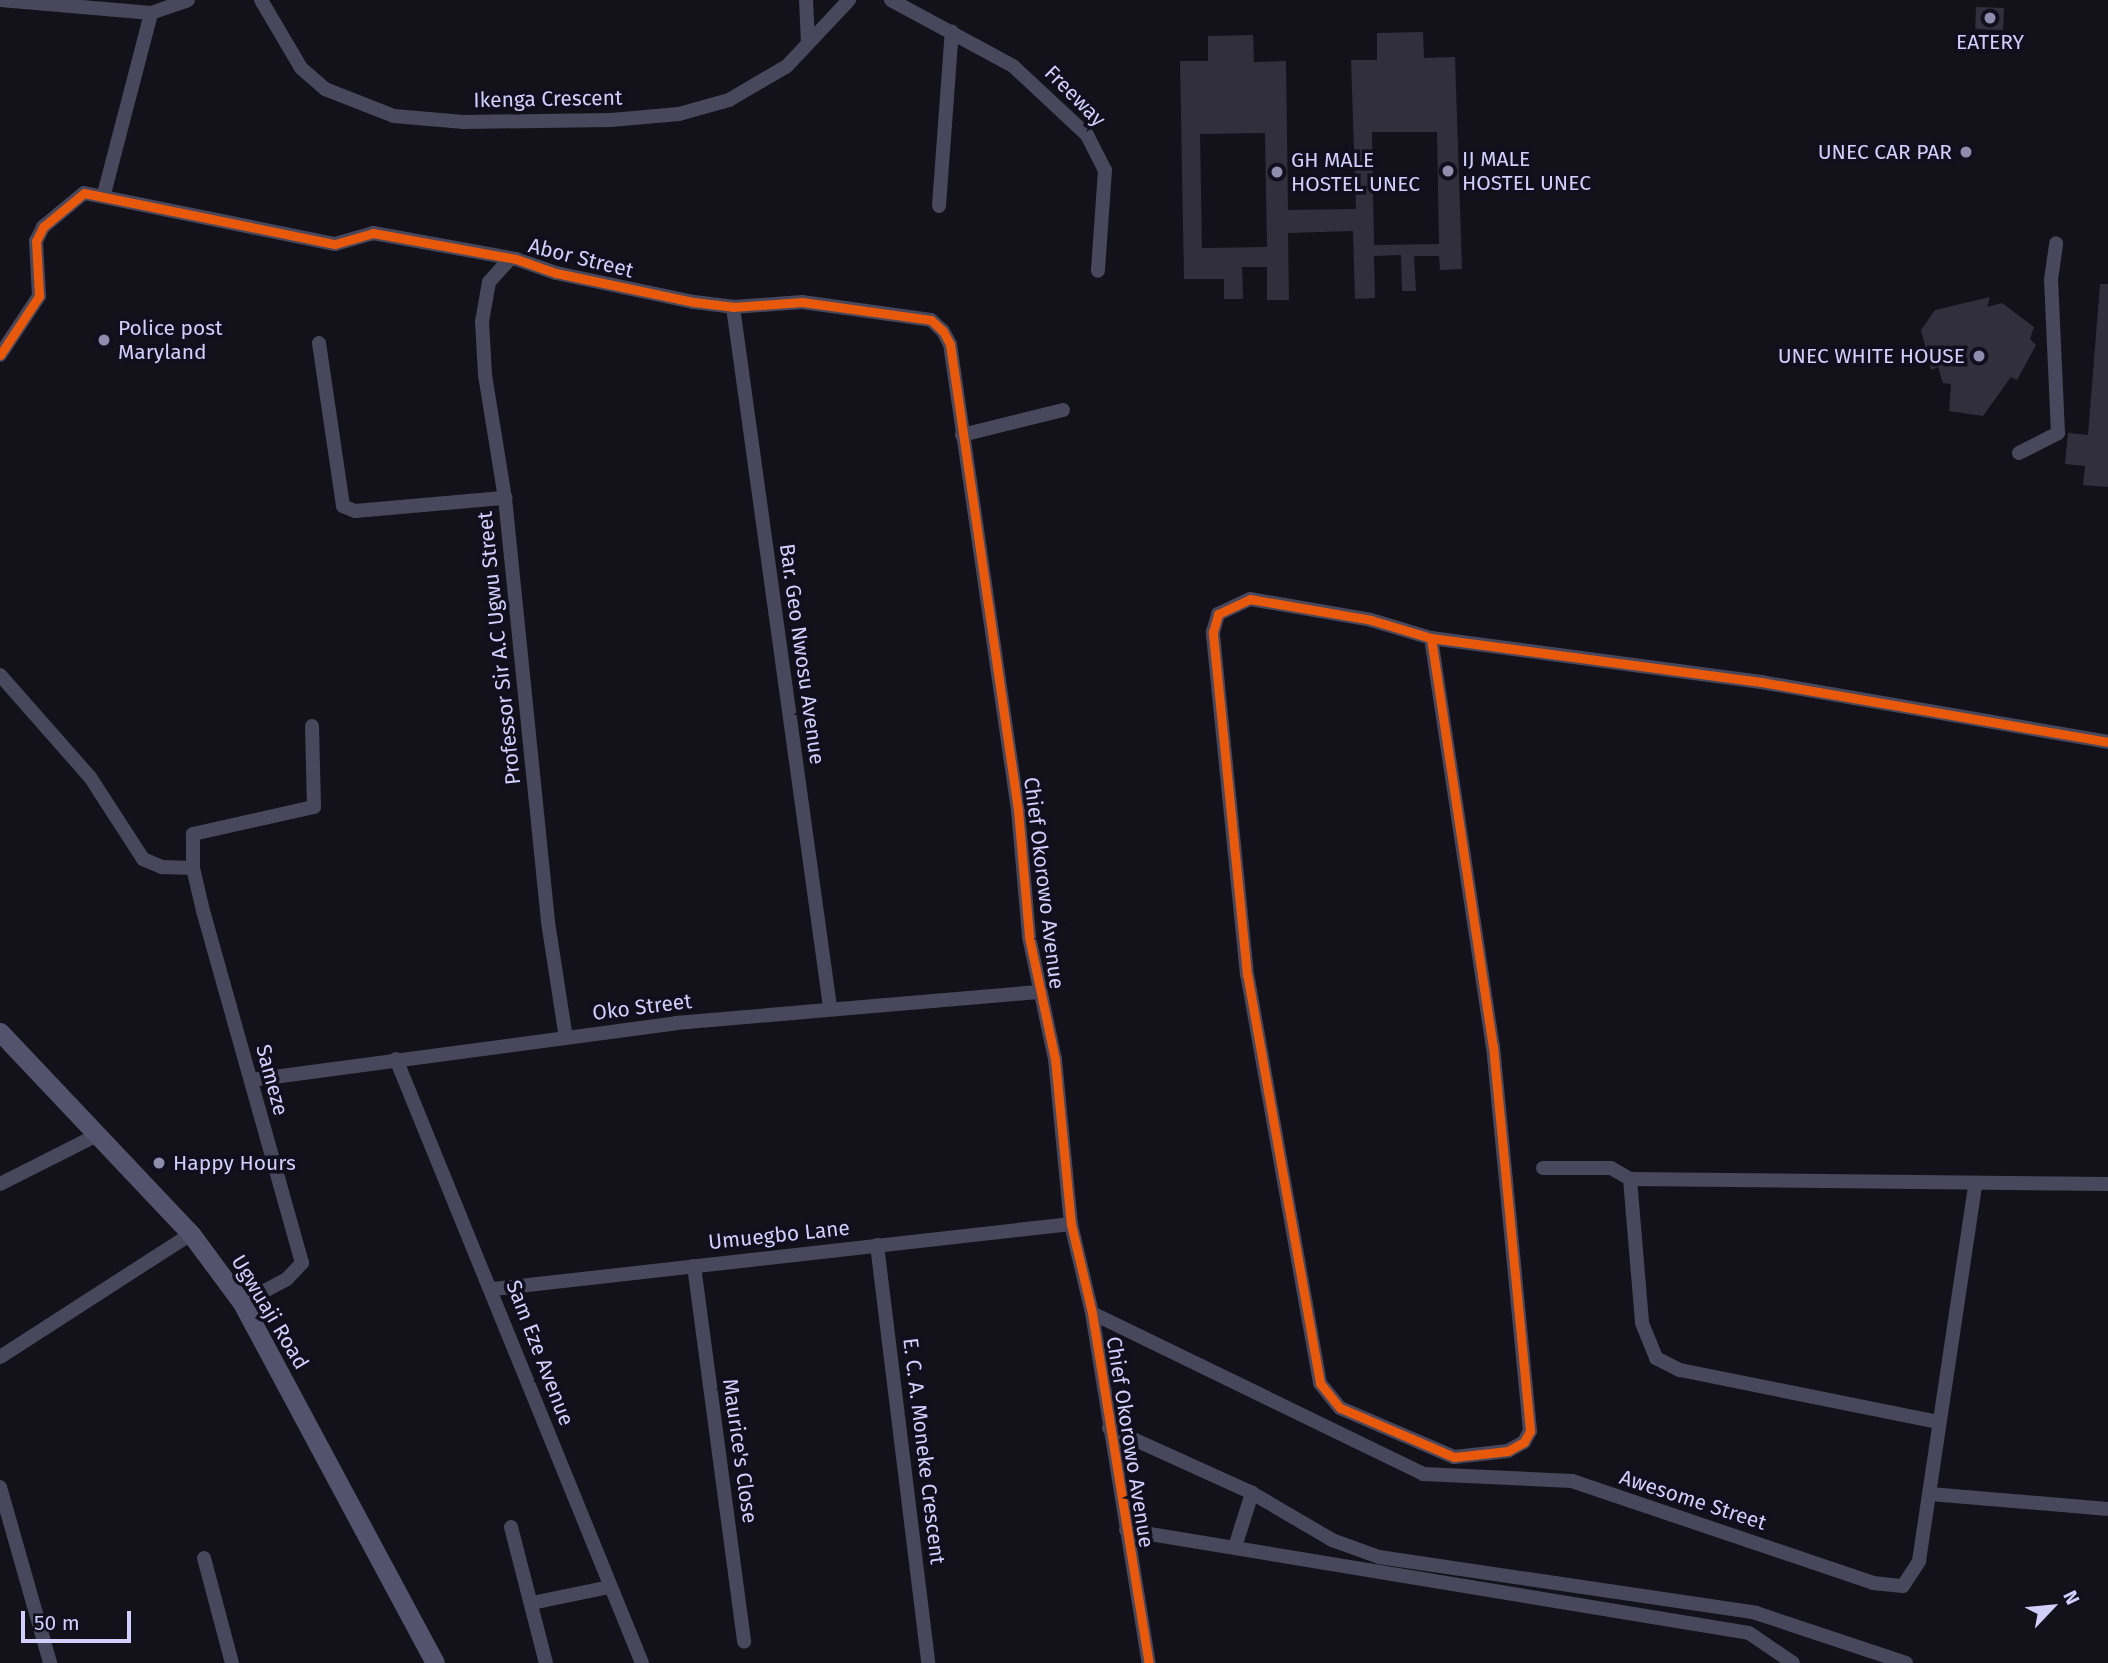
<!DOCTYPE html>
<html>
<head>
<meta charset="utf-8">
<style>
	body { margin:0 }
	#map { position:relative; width:2108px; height:1663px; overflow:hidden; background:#13121a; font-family:"Fira Sans",sans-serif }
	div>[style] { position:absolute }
	.building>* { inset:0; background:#312f3c; transform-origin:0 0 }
	.minor>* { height:14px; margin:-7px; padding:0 7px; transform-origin:7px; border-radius:7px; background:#48475b }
	.secondary>* { height:19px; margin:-9.5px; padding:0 9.5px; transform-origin:9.5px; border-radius:9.5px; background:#54536d }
	.cycleway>* { height:9px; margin:-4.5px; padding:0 4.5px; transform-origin:4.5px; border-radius:4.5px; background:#e8590c }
	.dots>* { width:19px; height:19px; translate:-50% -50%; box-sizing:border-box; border:4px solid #110e1e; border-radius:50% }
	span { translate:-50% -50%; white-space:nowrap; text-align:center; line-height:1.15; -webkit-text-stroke:7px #110e1e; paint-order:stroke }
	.poi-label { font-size:21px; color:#d4cefb }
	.right { translate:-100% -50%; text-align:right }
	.left { translate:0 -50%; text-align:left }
	.street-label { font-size:21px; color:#d4cefb }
	.north { position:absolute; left:2017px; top:1572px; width:70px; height:70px; -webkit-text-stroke:5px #110e1e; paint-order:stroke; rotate:64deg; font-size:19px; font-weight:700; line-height:28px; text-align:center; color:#d4cefb }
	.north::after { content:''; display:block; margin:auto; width:24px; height:32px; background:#d4cefb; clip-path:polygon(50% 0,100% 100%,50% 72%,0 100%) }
	.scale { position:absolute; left:21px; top:1611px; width:110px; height:32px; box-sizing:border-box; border:4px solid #d4cefb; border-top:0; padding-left:9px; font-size:21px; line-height:24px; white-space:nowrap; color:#d4cefb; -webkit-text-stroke:5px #110e1e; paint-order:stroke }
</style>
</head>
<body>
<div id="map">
	<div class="building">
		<div style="left:1976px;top:7px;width:28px;height:22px;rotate:2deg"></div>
		<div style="clip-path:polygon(evenodd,1423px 32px,1424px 58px,1455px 57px,1462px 269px,1440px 270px,1439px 256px,1414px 256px,1416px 291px,1402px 291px,1401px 255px,1374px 256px,1375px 298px,1355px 299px,1353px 231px,1288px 233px,1289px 300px,1267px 300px,1267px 267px,1242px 267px,1243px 299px,1224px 299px,1224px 279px,1184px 279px,1180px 61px,1208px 61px,1208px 36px,1253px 35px,1254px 62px,1286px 61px,1288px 210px,1356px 209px,1351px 60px,1377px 60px,1377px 33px,1423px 32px,1372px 132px,1437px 132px,1439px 244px,1374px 245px,1372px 132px,1423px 32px,1265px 133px,1267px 247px,1202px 248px,1200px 134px,1265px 133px)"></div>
		<div style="clip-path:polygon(2100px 284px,2108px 284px,2108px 487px,2083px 485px,2085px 466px,2065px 464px,2068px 433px,2088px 435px)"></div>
		<div style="clip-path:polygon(1990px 297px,1987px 307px,2002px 303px,2034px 327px,2030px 339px,2036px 345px,2017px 380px,2011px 377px,1983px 416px,1949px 411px,1951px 384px,1943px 383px,1938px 367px,1931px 370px,1921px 330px,1935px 310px)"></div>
	</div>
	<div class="minor">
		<div style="left:0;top:0;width:152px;rotate:4.9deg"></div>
		<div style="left:151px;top:13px;width:39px;rotate:-19deg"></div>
		<div style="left:261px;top:0;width:79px;rotate:59.5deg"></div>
		<div style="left:301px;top:68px;width:32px;rotate:41deg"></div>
		<div style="left:325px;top:89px;width:74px;rotate:21.4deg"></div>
		<div style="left:394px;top:116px;width:70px;rotate:4.9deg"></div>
		<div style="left:464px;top:122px;width:147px;rotate:-0.8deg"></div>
		<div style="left:611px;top:120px;width:68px;rotate:-5deg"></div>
		<div style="left:679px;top:114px;width:52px;rotate:-15.6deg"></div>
		<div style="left:729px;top:100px;width:67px;rotate:-30.4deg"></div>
		<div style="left:787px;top:66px;width:91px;rotate:-46.8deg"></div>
		<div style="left:806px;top:0;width:42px;rotate:87.3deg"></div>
		<div style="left:891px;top:0;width:139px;rotate:28.4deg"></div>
		<div style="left:1013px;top:66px;width:101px;rotate:43deg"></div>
		<div style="left:1087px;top:135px;width:39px;rotate:63deg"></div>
		<div style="left:1105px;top:170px;width:101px;rotate:94deg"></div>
		<div style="left:104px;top:194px;width:187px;rotate:-75.4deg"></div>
		<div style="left:939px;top:206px;width:175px;rotate:-85.8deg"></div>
		<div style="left:508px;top:261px;width:28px;rotate:132deg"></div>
		<div style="left:489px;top:282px;width:40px;rotate:100deg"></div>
		<div style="left:482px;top:321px;width:54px;rotate:86.8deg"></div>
		<div style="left:485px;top:375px;width:125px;rotate:80.8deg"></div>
		<div style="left:505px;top:498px;width:426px;rotate:84.2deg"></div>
		<div style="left:548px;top:922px;width:117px;rotate:81.2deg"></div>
		<div style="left:733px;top:307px;width:707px;rotate:82.11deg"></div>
		<div style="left:319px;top:343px;width:165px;rotate:81.6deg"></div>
		<div style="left:343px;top:506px;width:13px;rotate:23deg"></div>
		<div style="left:355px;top:511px;width:151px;rotate:-5deg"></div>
		<div style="left:0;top:355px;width:71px;rotate:-56.5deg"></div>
		<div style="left:39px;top:296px;width:55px;rotate:-93.1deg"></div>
		<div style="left:36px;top:241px;width:16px;rotate:-63deg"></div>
		<div style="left:43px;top:227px;width:53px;rotate:-39.7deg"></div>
		<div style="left:84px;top:193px;width:256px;rotate:11.5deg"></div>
		<div style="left:335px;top:244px;width:40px;rotate:-16deg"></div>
		<div style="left:373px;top:233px;width:145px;rotate:10.3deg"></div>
		<div style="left:516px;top:259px;width:42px;rotate:19.3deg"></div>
		<div style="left:556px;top:273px;width:141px;rotate:11.9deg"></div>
		<div style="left:694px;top:302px;width:39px;rotate:7deg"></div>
		<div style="left:733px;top:307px;width:69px;rotate:-4.1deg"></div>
		<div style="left:802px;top:302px;width:130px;rotate:7.9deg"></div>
		<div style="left:931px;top:320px;width:16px;rotate:43deg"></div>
		<div style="left:943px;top:331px;width:15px;rotate:62deg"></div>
		<div style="left:950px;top:344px;width:471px;rotate:81.7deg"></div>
		<div style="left:1018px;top:810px;width:127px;rotate:85deg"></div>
		<div style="left:1029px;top:937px;width:125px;rotate:78deg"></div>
		<div style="left:1055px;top:1059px;width:166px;rotate:84.5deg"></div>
		<div style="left:1071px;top:1224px;width:91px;rotate:76.7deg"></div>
		<div style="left:1092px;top:1313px;width:355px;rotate:80.8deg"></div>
		<div style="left:962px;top:435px;width:104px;rotate:-13.9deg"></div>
		<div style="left:2019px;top:453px;width:44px;rotate:-27.1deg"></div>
		<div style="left:2058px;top:433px;width:153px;rotate:-92.6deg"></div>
		<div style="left:2051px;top:280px;width:37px;rotate:-82deg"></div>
		<div style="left:1431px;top:638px;width:413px;rotate:81.4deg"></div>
		<div style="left:1493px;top:1046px;width:387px;rotate:84.5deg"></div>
		<div style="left:1530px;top:1431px;width:13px;rotate:119deg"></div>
		<div style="left:1524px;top:1442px;width:18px;rotate:151deg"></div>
		<div style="left:1508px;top:1451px;width:54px;rotate:173.7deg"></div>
		<div style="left:1454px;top:1457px;width:124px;rotate:-156.7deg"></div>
		<div style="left:1340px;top:1408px;width:32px;rotate:-129deg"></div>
		<div style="left:1320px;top:1383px;width:414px;rotate:-100.1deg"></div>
		<div style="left:1247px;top:975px;width:345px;rotate:-95.7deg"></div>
		<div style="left:1213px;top:632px;width:19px;rotate:-74deg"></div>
		<div style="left:1218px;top:614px;width:35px;rotate:-25deg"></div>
		<div style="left:1250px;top:599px;width:123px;rotate:9.8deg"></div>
		<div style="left:1371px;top:620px;width:63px;rotate:16.7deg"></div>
		<div style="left:1431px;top:638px;width:333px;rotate:7.6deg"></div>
		<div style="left:1761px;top:682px;width:352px;rotate:9.8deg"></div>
		<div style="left:0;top:675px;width:136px;rotate:48.6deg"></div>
		<div style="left:90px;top:777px;width:98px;rotate:57.1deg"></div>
		<div style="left:143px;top:859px;width:21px;rotate:23deg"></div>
		<div style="left:162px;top:867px;width:31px;rotate:2deg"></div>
		<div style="left:396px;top:1059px;width:652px;rotate:67.84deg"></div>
		<div style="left:251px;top:1080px;width:429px;rotate:-7.6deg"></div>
		<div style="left:676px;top:1023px;width:364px;rotate:-4.9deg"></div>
		<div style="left:1543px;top:1168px;width:68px"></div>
		<div style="left:1611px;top:1168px;width:22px;rotate:30deg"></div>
		<div style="left:1630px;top:1179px;width:478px;rotate:0.6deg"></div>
		<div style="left:1630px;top:1179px;width:144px;rotate:85.2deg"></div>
		<div style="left:1642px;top:1323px;width:38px;rotate:68deg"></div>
		<div style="left:1656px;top:1358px;width:27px;rotate:27deg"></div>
		<div style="left:1680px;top:1370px;width:264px;rotate:11.4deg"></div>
		<div style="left:0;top:1184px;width:111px;rotate:-26.8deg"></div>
		<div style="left:877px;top:1245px;width:421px;rotate:83deg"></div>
		<div style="left:694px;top:1266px;width:379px;rotate:82.4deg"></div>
		<div style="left:493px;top:1289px;width:582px;rotate:-6.42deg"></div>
		<div style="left:242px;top:1303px;width:51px;rotate:-28.1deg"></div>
		<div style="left:287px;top:1279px;width:22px;rotate:-47deg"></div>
		<div style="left:302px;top:1263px;width:362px;rotate:-105.7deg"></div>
		<div style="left:204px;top:915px;width:48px;rotate:-103.2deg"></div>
		<div style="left:193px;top:868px;width:34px;rotate:-90deg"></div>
		<div style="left:193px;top:834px;width:124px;rotate:-12.6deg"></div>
		<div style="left:314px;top:807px;width:81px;rotate:-91.4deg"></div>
		<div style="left:1092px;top:1313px;width:368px;rotate:25.9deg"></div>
		<div style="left:1423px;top:1474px;width:149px;rotate:2.7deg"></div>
		<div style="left:1572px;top:1481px;width:318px;rotate:18.7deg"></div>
		<div style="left:1873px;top:1583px;width:30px;rotate:6deg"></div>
		<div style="left:1903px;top:1586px;width:30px;rotate:-57deg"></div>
		<div style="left:1919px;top:1561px;width:380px;rotate:-81.5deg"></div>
		<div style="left:0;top:1357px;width:227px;rotate:-32.8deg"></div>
		<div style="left:1109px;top:1428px;width:157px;rotate:24.4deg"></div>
		<div style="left:1252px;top:1493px;width:93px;rotate:30.4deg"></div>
		<div style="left:1332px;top:1540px;width:50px;rotate:19.9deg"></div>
		<div style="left:1379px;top:1557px;width:381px;rotate:8.4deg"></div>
		<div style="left:1756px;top:1613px;width:158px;rotate:18.4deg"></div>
		<div style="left:0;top:1487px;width:183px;rotate:74.1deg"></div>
		<div style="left:1930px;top:1494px;width:179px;rotate:4.8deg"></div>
		<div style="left:511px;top:1527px;width:140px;rotate:75.6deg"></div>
		<div style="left:1126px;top:1530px;width:631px;rotate:9.39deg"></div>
		<div style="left:1749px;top:1633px;width:53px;rotate:34.3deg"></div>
		<div style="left:1235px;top:1547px;width:57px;rotate:-72.5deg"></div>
		<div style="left:204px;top:1558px;width:109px;rotate:75.1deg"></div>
		<div style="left:532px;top:1603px;width:79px;rotate:-11.7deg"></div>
	</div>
	<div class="secondary">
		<div style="left:0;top:1032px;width:278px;rotate:46.6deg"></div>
		<div style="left:191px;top:1234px;width:86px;rotate:53.5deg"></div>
		<div style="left:242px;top:1303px;width:408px;rotate:61.8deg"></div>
	</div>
	<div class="cycleway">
		<div style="left:0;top:355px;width:71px;rotate:-56.5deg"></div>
		<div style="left:39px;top:296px;width:55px;rotate:-93.1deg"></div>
		<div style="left:36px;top:241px;width:16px;rotate:-63deg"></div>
		<div style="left:43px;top:227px;width:53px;rotate:-39.7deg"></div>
		<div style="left:84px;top:193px;width:256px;rotate:11.5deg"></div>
		<div style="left:335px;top:244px;width:40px;rotate:-16deg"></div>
		<div style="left:373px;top:233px;width:145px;rotate:10.3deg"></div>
		<div style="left:516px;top:259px;width:42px;rotate:19.3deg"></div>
		<div style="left:556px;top:273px;width:141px;rotate:11.9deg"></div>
		<div style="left:694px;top:302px;width:39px;rotate:7deg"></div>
		<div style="left:733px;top:307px;width:69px;rotate:-4.1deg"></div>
		<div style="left:802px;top:302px;width:130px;rotate:7.9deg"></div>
		<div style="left:931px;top:320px;width:16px;rotate:43deg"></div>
		<div style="left:943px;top:331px;width:15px;rotate:62deg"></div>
		<div style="left:950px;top:344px;width:471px;rotate:81.7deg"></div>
		<div style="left:1018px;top:810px;width:127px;rotate:85deg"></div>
		<div style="left:1029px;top:937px;width:125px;rotate:78deg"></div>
		<div style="left:1055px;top:1059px;width:166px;rotate:84.5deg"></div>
		<div style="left:1071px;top:1224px;width:91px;rotate:76.7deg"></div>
		<div style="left:1092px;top:1313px;width:355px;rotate:80.8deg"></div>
		<div style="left:1431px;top:638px;width:413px;rotate:81.4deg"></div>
		<div style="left:1493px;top:1046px;width:387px;rotate:84.5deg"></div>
		<div style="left:1530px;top:1431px;width:13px;rotate:119deg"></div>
		<div style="left:1524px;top:1442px;width:18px;rotate:151deg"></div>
		<div style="left:1508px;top:1451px;width:54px;rotate:173.7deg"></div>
		<div style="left:1454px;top:1457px;width:124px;rotate:-156.7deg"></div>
		<div style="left:1340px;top:1408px;width:32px;rotate:-129deg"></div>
		<div style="left:1320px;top:1383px;width:414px;rotate:-100.1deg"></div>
		<div style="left:1247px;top:975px;width:345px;rotate:-95.7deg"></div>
		<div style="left:1213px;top:632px;width:19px;rotate:-74deg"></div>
		<div style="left:1218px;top:614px;width:35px;rotate:-25deg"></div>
		<div style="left:1250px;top:599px;width:123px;rotate:9.8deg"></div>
		<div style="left:1371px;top:620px;width:63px;rotate:16.7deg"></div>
		<div style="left:1431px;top:638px;width:333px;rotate:7.6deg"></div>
		<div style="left:1761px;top:682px;width:352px;rotate:9.8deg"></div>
	</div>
	<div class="dots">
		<div style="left:1990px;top:18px;background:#908cac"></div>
		<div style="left:1966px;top:152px;background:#908cac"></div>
		<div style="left:1448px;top:171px;background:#908cac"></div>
		<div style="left:1277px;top:172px;background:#908cac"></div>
		<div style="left:104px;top:340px;background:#908cac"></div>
		<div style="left:1979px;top:356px;background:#908cac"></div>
		<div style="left:159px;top:1163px;background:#908cac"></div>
	</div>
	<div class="poi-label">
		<span style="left:1990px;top:42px">EATERY</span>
		<span class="right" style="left:1952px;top:152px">UNEC CAR PAR</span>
		<span class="left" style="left:1462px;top:171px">IJ MALE<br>HOSTEL UNEC</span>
		<span class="left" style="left:1291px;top:172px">GH MALE<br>HOSTEL UNEC</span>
		<span class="left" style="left:118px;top:340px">Police post<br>Maryland</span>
		<span class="right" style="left:1965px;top:356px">UNEC WHITE HOUSE</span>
		<span class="left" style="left:173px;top:1163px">Happy Hours</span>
	</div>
	<div class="street-label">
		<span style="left:1075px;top:96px;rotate:45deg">Freeway</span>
		<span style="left:548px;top:99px;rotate:-1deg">Ikenga Crescent</span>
		<span style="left:581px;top:258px;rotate:14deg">Abor Street</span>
		<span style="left:499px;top:648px;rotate:-96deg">Professor Sir A.C Ugwu Street</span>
		<span style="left:802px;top:654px;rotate:82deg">Bar. Geo Nwosu Avenue</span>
		<span style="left:1044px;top:883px;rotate:83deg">Chief Okorowo Avenue</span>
		<span style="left:642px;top:1007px;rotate:-7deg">Oko Street</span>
		<span style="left:272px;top:1080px;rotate:75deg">Sameze</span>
		<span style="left:779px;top:1235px;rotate:-6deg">Umuegbo Lane</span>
		<span style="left:270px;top:1312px;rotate:59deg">Ugwuaji Road</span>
		<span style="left:540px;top:1353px;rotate:69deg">Sam Eze Avenue</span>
		<span style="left:1130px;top:1442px;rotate:81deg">Chief Okorowo Avenue</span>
		<span style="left:740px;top:1451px;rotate:82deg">Maurice's Close</span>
		<span style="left:924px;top:1451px;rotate:83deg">E. C. A. Moneke Crescent</span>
		<span style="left:1693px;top:1500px;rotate:18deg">Awesome Street</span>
	</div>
	<div class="north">N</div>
	<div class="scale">50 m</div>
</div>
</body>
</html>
